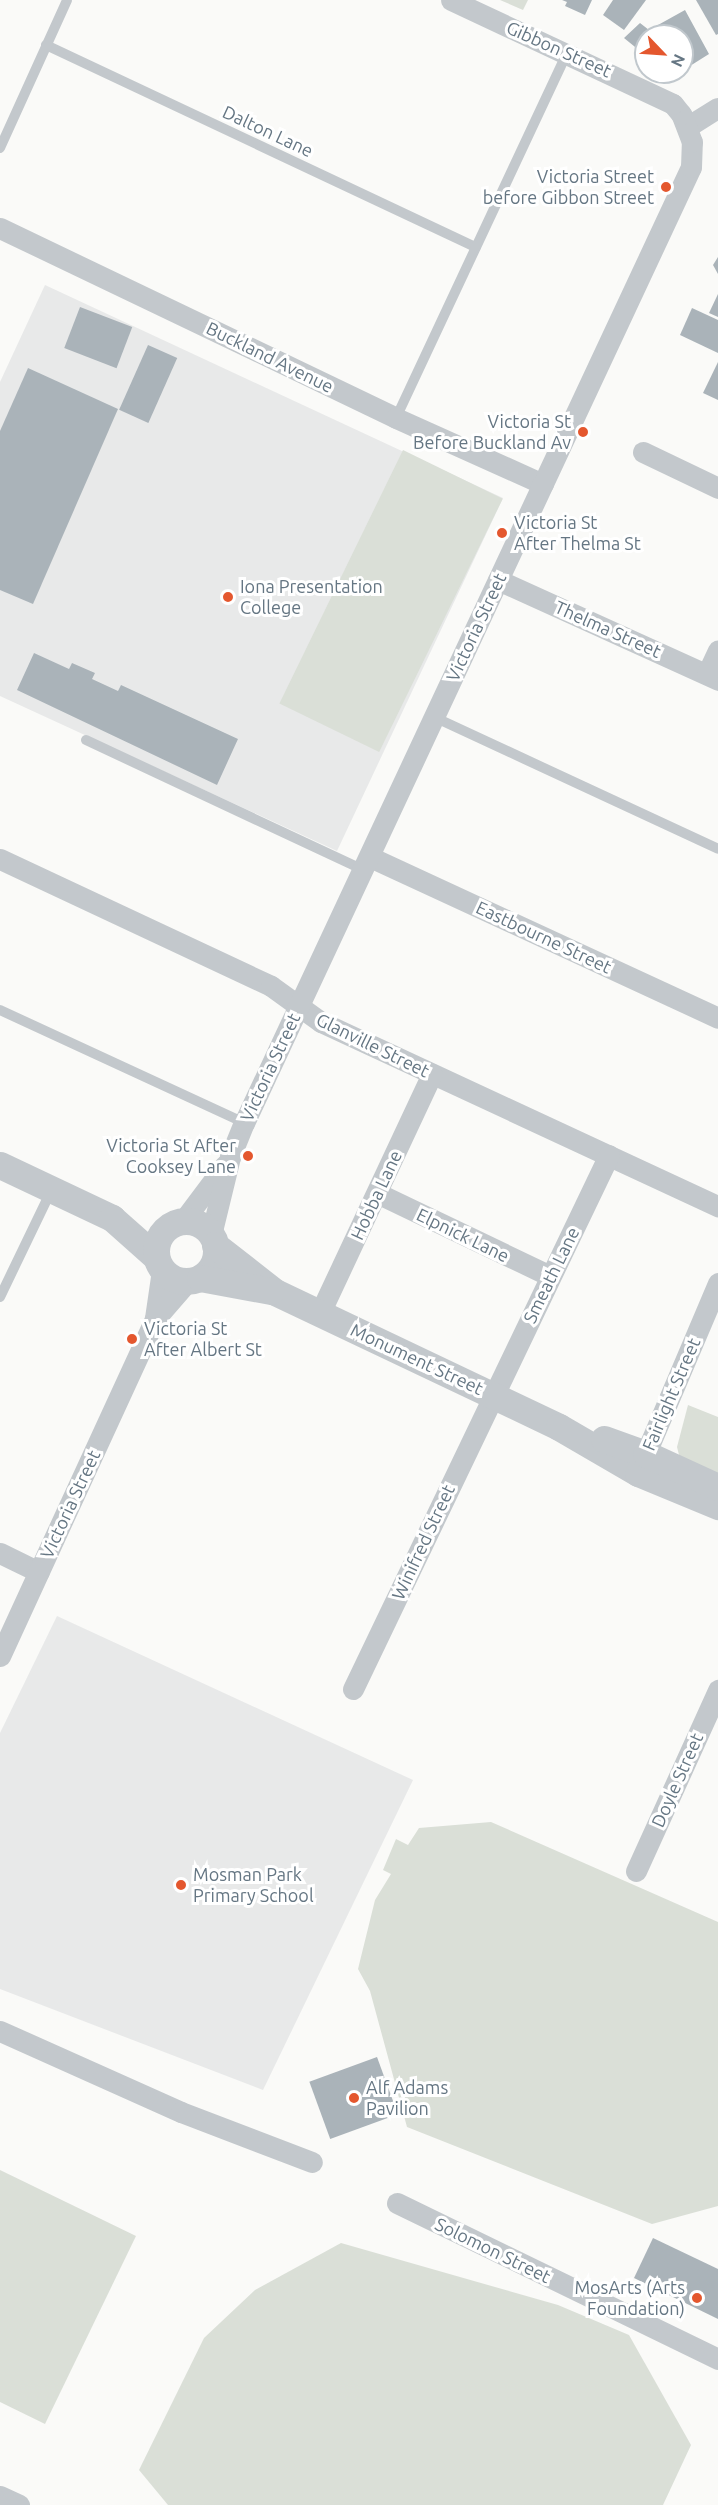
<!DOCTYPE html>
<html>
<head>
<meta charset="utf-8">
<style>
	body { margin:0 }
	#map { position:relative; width:718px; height:2505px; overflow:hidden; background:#fafaf8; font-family:Ubuntu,sans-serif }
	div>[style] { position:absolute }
	.built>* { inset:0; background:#e8e9e9 }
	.green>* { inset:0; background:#dadfd7; transform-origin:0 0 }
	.building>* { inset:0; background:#aab3b9; transform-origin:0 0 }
	.service>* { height:10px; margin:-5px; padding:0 5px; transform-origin:5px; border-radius:5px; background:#c3c8cc }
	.minor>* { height:21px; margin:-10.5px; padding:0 10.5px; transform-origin:10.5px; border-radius:10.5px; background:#c3c8cc }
	.tertiary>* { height:27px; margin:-13.5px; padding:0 13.5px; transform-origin:13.5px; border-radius:13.5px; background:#c3c8cc }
	.tertiary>.ring { margin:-13.5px; padding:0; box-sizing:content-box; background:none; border:27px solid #c3c8cc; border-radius:50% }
	.dots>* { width:16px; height:16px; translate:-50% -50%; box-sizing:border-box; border:3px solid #fff; border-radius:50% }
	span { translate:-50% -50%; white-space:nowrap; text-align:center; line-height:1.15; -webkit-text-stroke:6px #fff; paint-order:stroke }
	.street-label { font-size:18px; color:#657683 }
	.poi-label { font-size:18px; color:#657683 }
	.right { translate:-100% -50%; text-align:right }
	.left { translate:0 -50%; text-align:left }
	.north { position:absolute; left:634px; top:24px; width:60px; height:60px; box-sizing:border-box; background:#fff; border:2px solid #c1c8cd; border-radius:50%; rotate:115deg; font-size:16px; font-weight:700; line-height:24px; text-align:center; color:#657683 }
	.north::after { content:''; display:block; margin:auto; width:21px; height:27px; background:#e4572e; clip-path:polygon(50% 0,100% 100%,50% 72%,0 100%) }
</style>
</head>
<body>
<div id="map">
	<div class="built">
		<div style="clip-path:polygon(45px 285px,503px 498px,337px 851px,0 696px,0 382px)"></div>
		<div style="clip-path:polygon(57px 1616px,413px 1780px,263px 2090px,0 1989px,0 1733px)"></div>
	</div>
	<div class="green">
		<div style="clip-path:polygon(500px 0,528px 0,523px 10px)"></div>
		<div style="left:403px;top:450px;width:111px;height:282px;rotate:26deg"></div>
		<div style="clip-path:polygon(688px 1405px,718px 1417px,718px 1475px,680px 1459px,677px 1447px)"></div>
		<div style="clip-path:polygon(491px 1822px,718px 1922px,718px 2206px,652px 2224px,407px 2127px,370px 1991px,358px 1969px,375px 1900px,391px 1874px,383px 1870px,396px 1839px,408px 1845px,419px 1828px)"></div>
		<div style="clip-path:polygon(0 2170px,136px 2236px,45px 2424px,0 2402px)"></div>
		<div style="clip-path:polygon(341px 2243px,558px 2305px,629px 2335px,691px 2445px,663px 2505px,168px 2505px,139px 2470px,204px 2338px,255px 2290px)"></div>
	</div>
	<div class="building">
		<div style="clip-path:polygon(562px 0,592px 0,585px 15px,565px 6px,567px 2px)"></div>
		<div style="clip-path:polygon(613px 0,646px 0,624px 30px,603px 15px)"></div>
		<div style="clip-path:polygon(696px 0,718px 0,718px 34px,716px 35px)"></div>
		<div style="clip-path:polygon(685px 10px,709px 54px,682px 71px,682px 36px,646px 36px,646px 45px,640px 51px,624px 38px,640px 23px,649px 30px)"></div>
		<div style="clip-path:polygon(718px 257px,718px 274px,713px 265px)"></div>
		<div style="clip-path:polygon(718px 294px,718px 317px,709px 313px)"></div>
		<div style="left:80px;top:307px;width:56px;height:44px;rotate:21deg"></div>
		<div style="clip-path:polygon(692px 308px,718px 320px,718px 353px,680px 335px)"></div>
		<div style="left:148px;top:345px;width:32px;height:71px;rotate:24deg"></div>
		<div style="clip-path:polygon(718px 362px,718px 400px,703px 393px)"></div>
		<div style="clip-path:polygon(28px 368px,118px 409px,33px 604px,0 590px,0 431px)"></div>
		<div style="clip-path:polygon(34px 653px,69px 669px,72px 663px,95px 673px,92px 679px,118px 691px,121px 685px,238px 739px,217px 785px,17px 690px)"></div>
		<div style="left:377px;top:2057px;width:61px;height:72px;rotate:70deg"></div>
		<div style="clip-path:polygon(653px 2238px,718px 2269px,718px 2319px,634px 2278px)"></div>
	</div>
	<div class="service">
		<div style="left:46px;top:45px;width:475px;rotate:25.2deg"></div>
		<div style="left:0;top:148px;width:162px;rotate:-65.6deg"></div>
		<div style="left:396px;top:418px;width:403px;rotate:-64.9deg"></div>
		<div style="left:434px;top:717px;width:313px;rotate:24.9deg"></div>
		<div style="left:86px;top:740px;width:306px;rotate:25.1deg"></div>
		<div style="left:0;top:1010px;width:269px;rotate:24.8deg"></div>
		<div style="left:0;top:1297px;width:120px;rotate:-64.3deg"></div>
	</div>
	<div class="minor">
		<div style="left:687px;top:127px;width:36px;rotate:-32deg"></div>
		<div style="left:0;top:228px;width:439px;rotate:25.6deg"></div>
		<div style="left:396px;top:418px;width:161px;rotate:24.2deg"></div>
		<div style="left:643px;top:452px;width:83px;rotate:25.6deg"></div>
		<div style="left:498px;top:580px;width:242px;rotate:24.4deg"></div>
		<div style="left:707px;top:674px;width:26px;rotate:-65deg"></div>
		<div style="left:370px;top:857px;width:383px;rotate:24.8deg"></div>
		<div style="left:0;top:859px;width:299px;rotate:25.1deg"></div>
		<div style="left:271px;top:986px;width:62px;rotate:35.8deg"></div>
		<div style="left:321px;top:1022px;width:438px;rotate:24.9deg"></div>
		<div style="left:377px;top:1193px;width:192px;rotate:25.6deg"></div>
		<div style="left:183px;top:1221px;width:70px;rotate:-53.1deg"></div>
		<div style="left:211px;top:1235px;width:80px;rotate:-76.3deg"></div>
		<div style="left:230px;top:1157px;width:37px;rotate:-68deg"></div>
		<div style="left:244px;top:1123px;width:1055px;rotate:-64.94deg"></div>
		<div style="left:691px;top:167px;width:25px;rotate:-88deg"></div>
		<div style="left:692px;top:142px;width:30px;rotate:-111deg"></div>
		<div style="left:681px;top:114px;width:13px;rotate:-129deg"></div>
		<div style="left:673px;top:104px;width:245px;rotate:-154.9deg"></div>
		<div style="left:319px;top:1315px;width:266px;rotate:-64.9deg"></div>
		<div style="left:155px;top:1318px;width:49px;rotate:-81.7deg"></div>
		<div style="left:640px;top:1467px;width:200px;rotate:-67deg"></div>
		<div style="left:0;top:1553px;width:43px;rotate:26deg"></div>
		<div style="left:0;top:1656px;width:371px;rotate:-65.3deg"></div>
		<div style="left:155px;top:1319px;width:49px;rotate:-49.1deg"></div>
		<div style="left:353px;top:1689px;width:592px;rotate:-64.39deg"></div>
		<div style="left:636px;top:1871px;width:199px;rotate:-65.6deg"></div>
		<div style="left:0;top:2031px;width:198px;rotate:24.1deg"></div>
		<div style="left:181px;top:2112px;width:140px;rotate:20.9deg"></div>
		<div style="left:397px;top:2203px;width:357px;rotate:25.9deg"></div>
		<div style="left:0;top:2496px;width:21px;rotate:25deg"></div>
	</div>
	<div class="tertiary">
		<div style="left:0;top:1165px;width:124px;rotate:25.3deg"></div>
		<div style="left:112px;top:1218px;width:59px;rotate:41.6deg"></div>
		<div class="ring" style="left:156px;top:1221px;width:33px;height:33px"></div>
		<div style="left:215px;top:1245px;width:76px;rotate:38.1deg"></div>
		<div style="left:275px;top:1292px;width:314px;rotate:25.4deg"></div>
		<div style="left:559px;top:1427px;width:91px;rotate:30.2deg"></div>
		<div style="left:638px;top:1473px;width:87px;rotate:22.4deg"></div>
		<div style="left:200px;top:1278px;width:72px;rotate:10.4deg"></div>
		<div style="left:604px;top:1439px;width:45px;rotate:19.7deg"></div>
		<div style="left:646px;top:1454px;width:79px;rotate:24.6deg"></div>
	</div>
	<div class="dots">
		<div style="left:666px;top:187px;background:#e4572e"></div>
		<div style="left:583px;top:432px;background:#e4572e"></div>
		<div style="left:502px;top:533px;background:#e4572e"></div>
		<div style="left:228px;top:597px;background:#e4572e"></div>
		<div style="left:248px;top:1156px;background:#e4572e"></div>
		<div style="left:132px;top:1339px;background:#e4572e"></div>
		<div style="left:181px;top:1885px;background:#e4572e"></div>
		<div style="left:354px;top:2098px;background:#e4572e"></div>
		<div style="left:697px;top:2298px;background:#e4572e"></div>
	</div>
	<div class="street-label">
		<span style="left:559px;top:49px;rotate:24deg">Gibbon Street</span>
		<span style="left:268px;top:131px;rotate:25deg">Dalton Lane</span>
		<span style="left:270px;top:357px;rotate:26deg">Buckland Avenue</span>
		<span style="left:476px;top:627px;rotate:-65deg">Victoria Street</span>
		<span style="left:608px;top:629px;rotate:24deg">Thelma Street</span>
		<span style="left:544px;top:937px;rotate:25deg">Eastbourne Street</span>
		<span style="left:373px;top:1045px;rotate:26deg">Glanville Street</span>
		<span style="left:270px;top:1067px;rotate:-65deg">Victoria Street</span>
		<span style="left:376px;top:1195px;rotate:-65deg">Hobba Lane</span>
		<span style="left:463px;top:1235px;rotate:26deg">Elpnick Lane</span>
		<span style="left:551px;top:1275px;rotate:-64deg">Smeath Lane</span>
		<span style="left:417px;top:1359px;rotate:25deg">Monument Street</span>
		<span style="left:671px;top:1394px;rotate:-67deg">Fairlight Street</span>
		<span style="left:70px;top:1504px;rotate:-65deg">Victoria Street</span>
		<span style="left:423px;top:1542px;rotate:-65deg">Winifred Street</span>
		<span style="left:677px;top:1780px;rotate:-66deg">Doyle Street</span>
		<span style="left:493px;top:2250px;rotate:26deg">Solomon Street</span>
	</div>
	<div class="poi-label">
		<span class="right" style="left:654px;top:187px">Victoria Street<br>before Gibbon Street</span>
		<span class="right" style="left:571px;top:432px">Victoria St<br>Before Buckland Av</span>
		<span class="left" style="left:514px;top:533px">Victoria St<br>After Thelma St</span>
		<span class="left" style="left:240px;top:597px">Iona Presentation<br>College</span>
		<span class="right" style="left:236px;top:1156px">Victoria St After<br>Cooksey Lane</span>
		<span class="left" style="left:144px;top:1339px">Victoria St<br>After Albert St</span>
		<span class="left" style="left:193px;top:1885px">Mosman Park<br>Primary School</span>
		<span class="left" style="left:366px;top:2098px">Alf Adams<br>Pavilion</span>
		<span class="right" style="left:685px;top:2298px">MosArts (Arts<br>Foundation)</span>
	</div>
	<div class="north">N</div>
</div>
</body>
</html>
